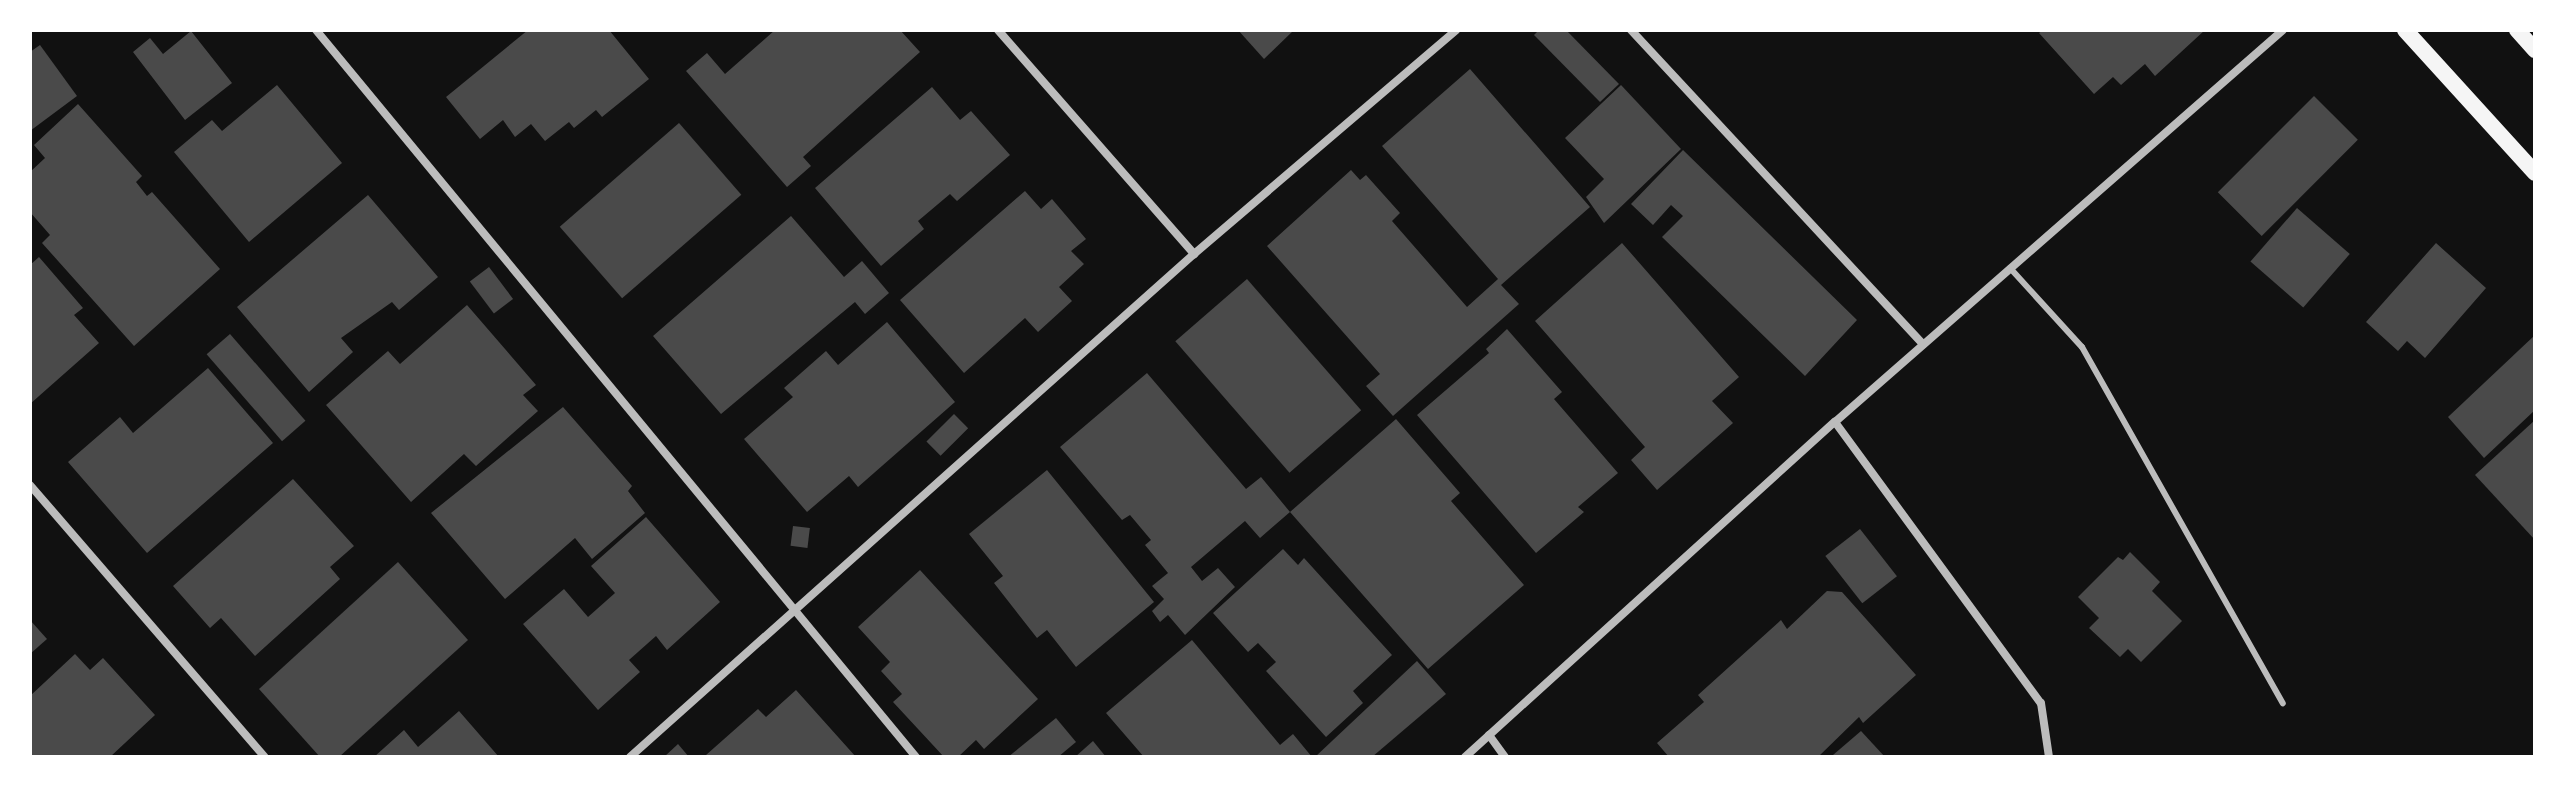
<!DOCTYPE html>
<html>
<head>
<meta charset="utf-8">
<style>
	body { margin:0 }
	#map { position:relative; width:2565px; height:787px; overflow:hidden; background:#111; font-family:"Work Sans",sans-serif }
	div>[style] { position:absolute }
	.building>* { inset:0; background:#4a4a4a; transform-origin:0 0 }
	.service>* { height:6px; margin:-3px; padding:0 3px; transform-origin:3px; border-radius:3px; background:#bcbcbc }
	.minor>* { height:8px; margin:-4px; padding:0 4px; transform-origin:4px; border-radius:4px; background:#bcbcbc }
	.secondary>* { height:16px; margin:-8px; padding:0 8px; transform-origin:8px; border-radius:8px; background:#f5f5f5 }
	span { translate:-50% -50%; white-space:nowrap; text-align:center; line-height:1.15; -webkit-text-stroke:6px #fff; paint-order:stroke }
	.frame { position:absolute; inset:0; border:32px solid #fff; pointer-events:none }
</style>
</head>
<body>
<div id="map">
	<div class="building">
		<div style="clip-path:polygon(528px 30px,609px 30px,649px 79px,602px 117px,596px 110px,574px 128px,569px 122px,545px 141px,531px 124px,515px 137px,503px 120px,480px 139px,446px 97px)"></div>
		<div style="clip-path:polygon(775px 30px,900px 30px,920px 52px,803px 157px,811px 166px,787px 187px,686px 71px,707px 53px,725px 74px)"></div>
		<div style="clip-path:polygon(1238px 30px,1294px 30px,1264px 59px)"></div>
		<div style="clip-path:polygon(1539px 30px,1566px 30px,1619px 84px,1600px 102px,1534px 35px)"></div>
		<div style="clip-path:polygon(2043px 30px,2205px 30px,2155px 76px,2145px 64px,2121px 85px,2113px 77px,2094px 94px,2039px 33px)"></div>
		<div style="clip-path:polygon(191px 31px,232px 83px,185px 120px,133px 52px,150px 38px,163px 54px)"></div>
		<div style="clip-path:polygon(40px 45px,77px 96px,30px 131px,30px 52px)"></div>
		<div style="clip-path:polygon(1470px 69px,1590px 207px,1501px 285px,1519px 304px,1393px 416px,1366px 386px,1380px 374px,1267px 246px,1351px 170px,1360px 180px,1366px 175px,1400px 213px,1392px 221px,1467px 307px,1498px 279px,1382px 146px)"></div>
		<div style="clip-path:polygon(277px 85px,342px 163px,249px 242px,174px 152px,212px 120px,222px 131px)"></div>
		<div style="clip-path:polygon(1621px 85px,1681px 149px,1604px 223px,1586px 197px,1604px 179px,1565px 138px)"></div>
		<div style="clip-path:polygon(932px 87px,960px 120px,971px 111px,1010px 155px,957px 201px,950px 194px,918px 221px,924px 229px,881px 266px,815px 188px)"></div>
		<div style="left:2314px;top:96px;width:62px;height:136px;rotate:45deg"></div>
		<div style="clip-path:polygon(78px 104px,142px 176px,136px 182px,147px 196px,152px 192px,220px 269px,134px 346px,42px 243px,50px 235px,30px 212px,30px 172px,45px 158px,34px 145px)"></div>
		<div style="left:679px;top:123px;width:95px;height:158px;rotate:49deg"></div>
		<div style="clip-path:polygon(1683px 150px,1857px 320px,1805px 376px,1662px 237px,1683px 216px,1671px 205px,1653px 225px,1631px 204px)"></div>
		<div style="clip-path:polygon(1025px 191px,1041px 209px,1052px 199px,1086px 239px,1071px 251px,1084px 264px,1059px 287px,1072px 301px,1038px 332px,1025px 318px,964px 373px,900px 300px)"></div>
		<div style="clip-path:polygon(368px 195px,438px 277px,399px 310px,392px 302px,341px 338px,353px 352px,309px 392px,237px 307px)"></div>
		<div style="left:2297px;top:208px;width:70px;height:71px;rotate:41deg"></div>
		<div style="clip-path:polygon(791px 216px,844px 277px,862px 261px,889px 293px,865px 314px,855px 302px,721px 414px,653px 336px)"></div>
		<div style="clip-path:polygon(1622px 243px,1739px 377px,1712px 401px,1733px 423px,1657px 490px,1631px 460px,1645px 447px,1535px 321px)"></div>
		<div style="clip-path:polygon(2436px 243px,2486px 288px,2425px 358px,2407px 341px,2398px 351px,2366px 322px)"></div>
		<div style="clip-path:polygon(39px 257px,83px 308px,74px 315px,99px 343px,30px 404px,30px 265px)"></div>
		<div style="left:489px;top:267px;width:40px;height:24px;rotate:53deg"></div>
		<div style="left:1247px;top:279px;width:174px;height:95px;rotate:49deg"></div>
		<div style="clip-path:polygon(467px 305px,536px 385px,523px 395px,538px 411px,476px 466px,464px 454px,411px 502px,326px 405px,388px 351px,400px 364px)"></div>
		<div style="clip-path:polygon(887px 322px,955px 402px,858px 487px,849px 476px,807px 512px,744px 439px,793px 397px,784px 388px,826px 351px,838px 365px)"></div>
		<div style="clip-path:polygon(1507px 329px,1562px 392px,1554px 399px,1618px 473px,1578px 507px,1584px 512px,1536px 553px,1417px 415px,1489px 353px,1486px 349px)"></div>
		<div style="left:230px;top:334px;width:115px;height:31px;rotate:49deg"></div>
		<div style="clip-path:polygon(2535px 335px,2535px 410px,2484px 458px,2448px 417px)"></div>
		<div style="clip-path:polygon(208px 368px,273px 443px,147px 553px,68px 462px,120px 417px,133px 433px)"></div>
		<div style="clip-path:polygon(1147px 373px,1246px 489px,1261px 477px,1290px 512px,1260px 538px,1245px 521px,1191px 567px,1202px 581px,1218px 568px,1235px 587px,1185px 635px,1168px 615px,1160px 622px,1152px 611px,1164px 599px,1152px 586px,1168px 573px,1145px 545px,1151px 540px,1130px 515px,1122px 520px,1060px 447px)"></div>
		<div style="clip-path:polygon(563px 407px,632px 486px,628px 491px,645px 513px,592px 559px,575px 538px,505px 599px,431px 513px)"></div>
		<div style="left:954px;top:414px;width:20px;height:39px;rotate:45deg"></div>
		<div style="clip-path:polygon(1396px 419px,1460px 493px,1451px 501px,1524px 585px,1428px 669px,1290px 512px)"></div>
		<div style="clip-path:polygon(2535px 420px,2535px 540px,2475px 475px)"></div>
		<div style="clip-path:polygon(1047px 470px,1154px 602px,1076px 667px,1047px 630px,1037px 638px,994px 583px,1003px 576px,969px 534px)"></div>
		<div style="clip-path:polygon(293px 479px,354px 546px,330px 567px,340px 579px,255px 656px,221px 618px,210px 628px,173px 586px)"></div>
		<div style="clip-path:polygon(646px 517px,720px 602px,667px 650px,656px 636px,629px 660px,640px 672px,598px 710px,523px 624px,564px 589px,588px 617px,615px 593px,591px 566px)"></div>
		<div style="left:793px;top:526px;width:17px;height:20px;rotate:7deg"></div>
		<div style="left:1860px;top:529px;width:60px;height:44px;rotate:52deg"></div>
		<div style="clip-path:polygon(1283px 549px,1298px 565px,1304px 558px,1392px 655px,1353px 691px,1363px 703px,1326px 737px,1266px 671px,1276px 662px,1258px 643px,1248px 652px,1213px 613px)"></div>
		<div style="clip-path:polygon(2130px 552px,2160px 582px,2152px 591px,2182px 621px,2141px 662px,2128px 649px,2120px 657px,2089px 628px,2099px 618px,2078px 597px,2118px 557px,2123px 560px)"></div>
		<div style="clip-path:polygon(398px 562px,468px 640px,339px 757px,320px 757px,259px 689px)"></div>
		<div style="clip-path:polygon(920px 570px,1038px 699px,984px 749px,976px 740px,958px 757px,944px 757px,893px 702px,902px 694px,881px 671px,890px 662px,858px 627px)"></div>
		<div style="clip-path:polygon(1827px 591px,1842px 592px,1916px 675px,1863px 723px,1859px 717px,1818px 757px,1669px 757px,1657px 743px,1704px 702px,1698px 695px,1781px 620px,1787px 629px)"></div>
		<div style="clip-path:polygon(30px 620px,47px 639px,30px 654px)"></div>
		<div style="clip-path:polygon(1192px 640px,1280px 745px,1293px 734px,1312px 757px,1144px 757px,1106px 713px)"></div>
		<div style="clip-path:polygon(75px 654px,90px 670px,103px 658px,155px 715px,110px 757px,30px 757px,30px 696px)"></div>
		<div style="clip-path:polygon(1417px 661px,1446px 694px,1372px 757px,1315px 757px)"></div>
		<div style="clip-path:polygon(796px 690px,856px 757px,706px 755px,758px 709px,766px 717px)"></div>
		<div style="clip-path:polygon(459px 711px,499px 757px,374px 757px,404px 730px,418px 747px)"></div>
		<div style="clip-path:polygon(1056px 718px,1076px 742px,1058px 757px,1008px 757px)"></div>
		<div style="clip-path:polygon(1861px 731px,1885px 757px,1835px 757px,1833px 755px)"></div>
		<div style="clip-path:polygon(1093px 741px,1106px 757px,1075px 757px)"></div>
		<div style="clip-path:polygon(678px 744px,689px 757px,664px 757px)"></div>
	</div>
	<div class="service">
		<div style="left:2010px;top:268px;width:107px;rotate:47.7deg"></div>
		<div style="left:2082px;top:347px;width:409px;rotate:60.6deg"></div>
	</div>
	<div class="minor">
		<div style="left:316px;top:30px;width:943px;rotate:50.47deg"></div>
		<div style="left:998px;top:30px;width:298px;rotate:48.8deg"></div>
		<div style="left:1631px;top:30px;width:429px;rotate:47.1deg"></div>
		<div style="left:1835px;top:422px;width:348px;rotate:53.8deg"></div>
		<div style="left:2041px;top:703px;width:55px;rotate:81.6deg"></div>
		<div style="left:30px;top:485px;width:359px;rotate:49.2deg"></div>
		<div style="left:1489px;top:735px;width:27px;rotate:54deg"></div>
		<div style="left:630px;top:757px;width:756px;rotate:-41.73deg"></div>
		<div style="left:1194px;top:254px;width:345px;rotate:-40.5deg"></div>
		<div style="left:1465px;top:757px;width:499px;rotate:-42.2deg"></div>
		<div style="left:1835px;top:422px;width:595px;rotate:-41.19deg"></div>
	</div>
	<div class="secondary">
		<div style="left:2405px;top:30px;width:193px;rotate:47.7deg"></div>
		<div style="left:2517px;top:30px;width:27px;rotate:48deg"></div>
	</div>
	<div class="frame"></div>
</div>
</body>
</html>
